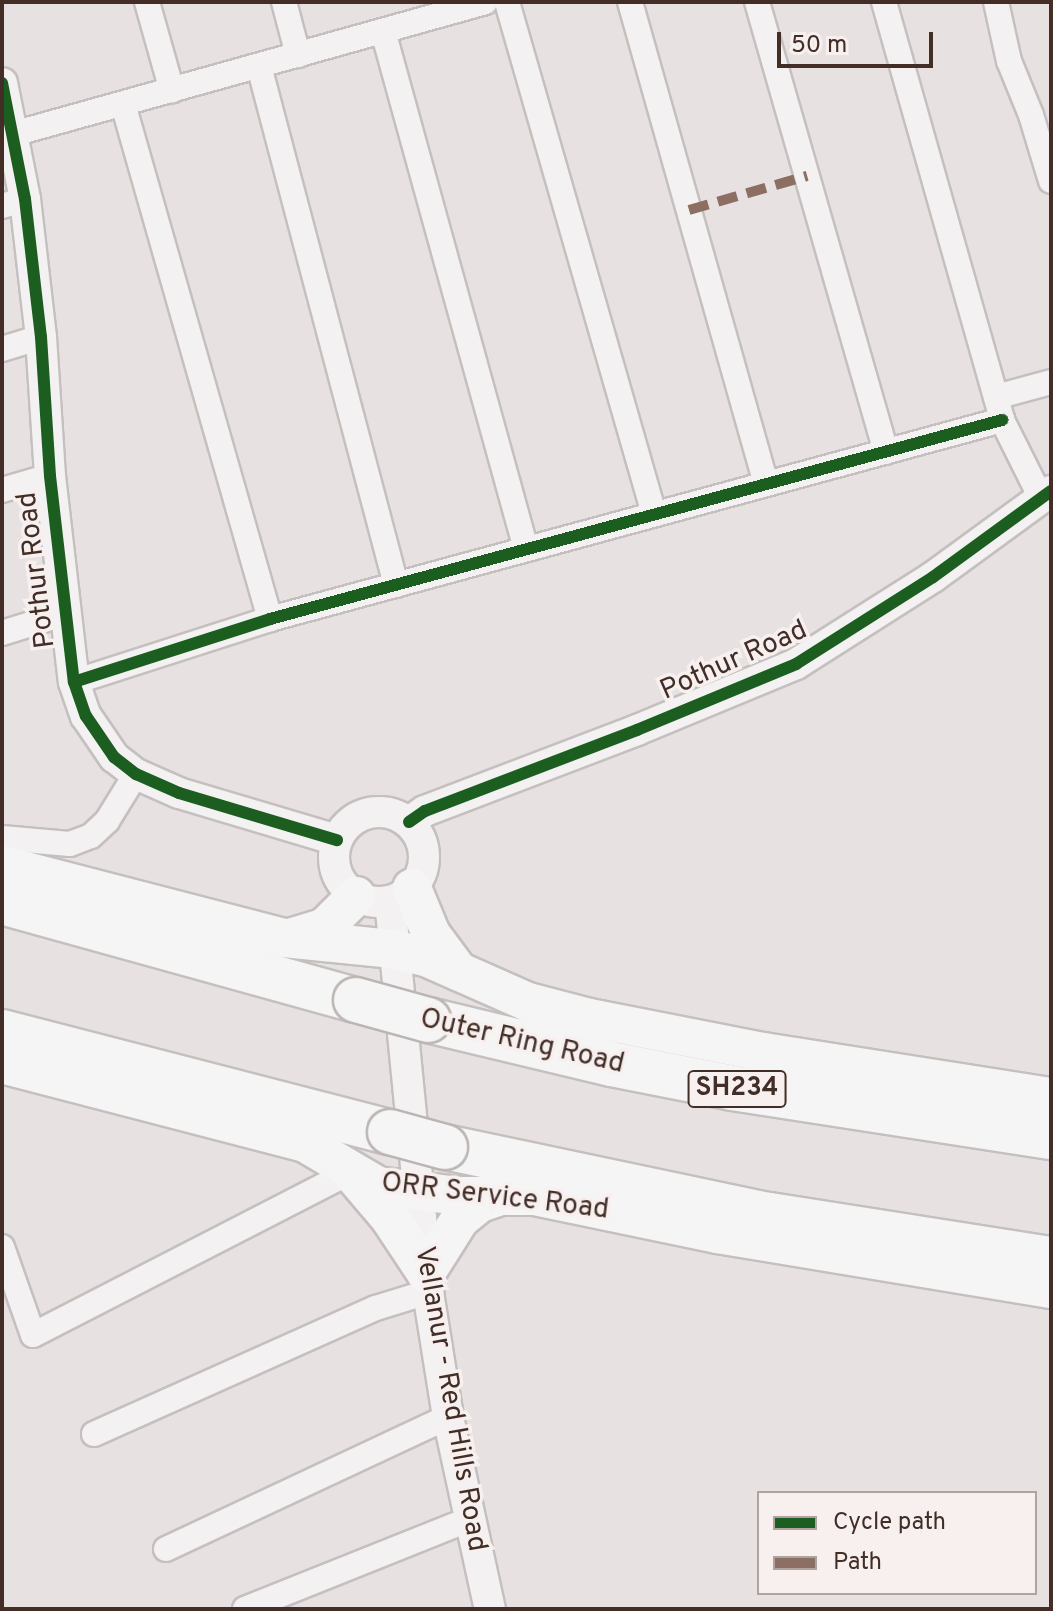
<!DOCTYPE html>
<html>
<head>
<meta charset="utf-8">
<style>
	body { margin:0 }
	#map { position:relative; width:1053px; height:1611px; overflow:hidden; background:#e7e2e1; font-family:Overpass,sans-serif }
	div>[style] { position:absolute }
	.roads { filter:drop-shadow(2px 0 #c5c0bf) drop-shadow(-2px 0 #c5c0bf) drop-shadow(0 2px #c5c0bf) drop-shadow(0 -2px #c5c0bf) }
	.minor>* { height:24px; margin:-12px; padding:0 12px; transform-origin:12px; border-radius:12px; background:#f3f1f1 }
	.tertiary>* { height:30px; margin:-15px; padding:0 15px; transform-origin:15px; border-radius:15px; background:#f3f1f1 }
	.tertiary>.ring { margin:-15px; padding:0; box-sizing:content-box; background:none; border:30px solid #f3f1f1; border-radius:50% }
	.primary>* { height:38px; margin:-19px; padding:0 19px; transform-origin:19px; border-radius:19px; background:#f6f5f5 }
	.motorway>* { height:44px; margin:-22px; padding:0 22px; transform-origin:22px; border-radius:22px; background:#f6f5f5 }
	.bridges { filter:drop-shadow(2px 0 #bcb5b4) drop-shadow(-2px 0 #bcb5b4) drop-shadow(0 2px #bcb5b4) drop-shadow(0 -2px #bcb5b4) }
	.motorway-bridge>* { height:44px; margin:-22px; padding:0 22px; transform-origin:22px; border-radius:22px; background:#f6f5f5 }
	.quiet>* { height:10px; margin-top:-5px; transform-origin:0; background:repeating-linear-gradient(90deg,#8d6e63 0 20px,transparent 0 30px) }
	.cycleway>* { height:12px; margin:-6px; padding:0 6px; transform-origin:6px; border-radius:6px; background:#1b5e20 }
	span { translate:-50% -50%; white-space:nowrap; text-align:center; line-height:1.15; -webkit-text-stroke:7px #f7f0ef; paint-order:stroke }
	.shield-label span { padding:2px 6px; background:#f7f0ef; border:2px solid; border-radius:6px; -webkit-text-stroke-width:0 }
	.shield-label { font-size:26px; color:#422d27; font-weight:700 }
	.street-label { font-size:28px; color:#422d27 }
	.frame { position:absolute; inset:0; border:4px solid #422d27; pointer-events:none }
	.legend { position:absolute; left:757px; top:1491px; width:280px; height:104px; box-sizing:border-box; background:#f7f0ef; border:2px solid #afa29f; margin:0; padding:10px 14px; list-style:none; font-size:24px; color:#422d27 }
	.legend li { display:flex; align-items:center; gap:16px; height:40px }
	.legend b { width:40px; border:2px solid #afa29f }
	.scale { position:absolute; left:777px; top:32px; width:156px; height:36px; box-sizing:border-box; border:4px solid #422d27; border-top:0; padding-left:10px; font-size:24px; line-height:28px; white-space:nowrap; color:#422d27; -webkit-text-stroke:6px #f7f0ef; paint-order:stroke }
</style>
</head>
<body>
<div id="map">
	<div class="roads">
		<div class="minor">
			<div style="left:147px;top:2px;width:92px;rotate:74.3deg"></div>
			<div style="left:284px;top:2px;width:55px;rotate:75.2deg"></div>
			<div style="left:507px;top:2px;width:533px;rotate:73.98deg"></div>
			<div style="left:630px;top:2px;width:501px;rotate:74.24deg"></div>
			<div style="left:757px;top:2px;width:468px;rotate:74deg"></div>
			<div style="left:884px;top:2px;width:434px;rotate:74.2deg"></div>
			<div style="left:1002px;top:420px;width:87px;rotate:63.4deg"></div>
			<div style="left:996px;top:2px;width:60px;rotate:77.6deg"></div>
			<div style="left:1009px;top:61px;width:58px;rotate:67.8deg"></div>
			<div style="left:1031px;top:115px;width:69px;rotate:73.1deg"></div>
			<div style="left:383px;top:31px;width:537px;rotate:74.57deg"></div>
			<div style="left:259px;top:66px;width:537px;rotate:75.21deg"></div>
			<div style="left:123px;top:104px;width:536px;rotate:74.07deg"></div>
			<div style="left:13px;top:134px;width:490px;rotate:-15.6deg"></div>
			<div style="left:2px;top:206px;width:24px;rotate:-17deg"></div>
			<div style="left:2px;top:349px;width:41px;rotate:-17.1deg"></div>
			<div style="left:996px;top:397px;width:57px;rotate:-15.3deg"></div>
			<div style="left:2px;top:490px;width:50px;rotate:-16.3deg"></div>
			<div style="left:2px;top:633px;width:67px;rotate:-17.4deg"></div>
			<div style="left:74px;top:682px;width:206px;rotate:-17.8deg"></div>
			<div style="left:270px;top:619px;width:759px;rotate:-15.21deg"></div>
			<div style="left:2px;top:838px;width:68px;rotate:5deg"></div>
			<div style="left:70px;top:844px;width:22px;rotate:-21deg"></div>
			<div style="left:91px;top:836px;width:22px;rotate:-43deg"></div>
			<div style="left:107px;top:821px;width:55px;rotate:-58.3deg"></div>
			<div style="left:2px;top:1247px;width:93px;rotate:70.6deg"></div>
			<div style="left:33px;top:1335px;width:356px;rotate:-27.2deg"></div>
			<div style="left:94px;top:1434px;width:309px;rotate:-24.1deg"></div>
			<div style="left:376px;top:1308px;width:54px;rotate:-17.1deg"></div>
			<div style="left:166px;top:1549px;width:311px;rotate:-25.1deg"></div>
			<div style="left:245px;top:1609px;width:240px;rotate:-21.8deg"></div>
		</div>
		<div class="tertiary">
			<div style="left:2px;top:83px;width:118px;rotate:78.8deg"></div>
			<div style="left:25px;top:199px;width:139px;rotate:83.4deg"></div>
			<div style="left:41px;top:337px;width:139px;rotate:86.3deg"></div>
			<div style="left:50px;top:476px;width:207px;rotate:83.4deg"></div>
			<div style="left:74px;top:682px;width:36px;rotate:71deg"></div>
			<div style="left:86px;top:716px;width:50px;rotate:55.7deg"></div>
			<div style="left:114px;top:757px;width:28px;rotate:38deg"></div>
			<div style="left:136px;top:774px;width:47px;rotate:23.8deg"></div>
			<div style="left:179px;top:793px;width:165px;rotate:16.6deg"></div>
			<div class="ring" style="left:334px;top:812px;width:60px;height:60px"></div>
			<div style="left:409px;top:822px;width:19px;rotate:-35deg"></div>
			<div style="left:425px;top:811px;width:227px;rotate:-20.9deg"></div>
			<div style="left:637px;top:730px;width:172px;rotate:-22.5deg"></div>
			<div style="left:796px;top:664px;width:162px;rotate:-32.4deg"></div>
			<div style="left:933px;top:577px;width:146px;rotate:-36.1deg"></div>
			<div style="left:390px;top:901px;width:393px;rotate:84.4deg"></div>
			<div style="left:428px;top:1292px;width:127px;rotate:80.9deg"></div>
			<div style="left:448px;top:1417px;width:197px;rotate:77.7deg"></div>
		</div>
		<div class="primary">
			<div style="left:2px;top:865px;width:291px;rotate:14.5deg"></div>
			<div style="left:284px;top:938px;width:110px;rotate:5.8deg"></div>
			<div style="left:393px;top:949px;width:34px;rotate:14deg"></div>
			<div style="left:426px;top:957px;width:111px;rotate:23.8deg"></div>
			<div style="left:528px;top:1002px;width:64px;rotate:14.5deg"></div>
			<div style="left:590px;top:1018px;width:176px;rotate:11.1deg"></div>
			<div style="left:763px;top:1052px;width:291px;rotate:8.9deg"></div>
			<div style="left:412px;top:888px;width:50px;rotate:67.6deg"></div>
			<div style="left:431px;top:934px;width:47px;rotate:53.6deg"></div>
			<div style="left:290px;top:938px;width:37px;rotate:-17deg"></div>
			<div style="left:325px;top:927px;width:44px;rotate:-45deg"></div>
			<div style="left:2px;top:1064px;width:313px;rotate:14.6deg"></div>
			<div style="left:305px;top:1143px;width:85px;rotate:30.5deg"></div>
			<div style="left:378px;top:1186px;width:81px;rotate:7.1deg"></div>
			<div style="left:458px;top:1196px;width:76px"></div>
			<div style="left:534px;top:1196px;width:188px;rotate:11.7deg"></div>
			<div style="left:718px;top:1234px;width:338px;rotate:9.4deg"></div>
			<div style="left:354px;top:1176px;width:54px;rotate:49.5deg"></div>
			<div style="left:389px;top:1217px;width:67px;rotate:56.5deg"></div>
			<div style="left:426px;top:1273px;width:64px;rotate:-57.8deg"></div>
			<div style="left:460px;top:1219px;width:26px;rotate:-39deg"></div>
			<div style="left:480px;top:1203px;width:21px;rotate:-19deg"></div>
		</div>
		<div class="motorway">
			<div style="left:2px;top:902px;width:367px;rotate:15.5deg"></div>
			<div style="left:428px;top:1020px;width:188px;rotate:13.5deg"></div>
			<div style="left:611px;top:1064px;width:124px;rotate:11.1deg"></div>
			<div style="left:733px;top:1088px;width:322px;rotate:8.8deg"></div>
			<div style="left:2px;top:1032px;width:401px;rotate:14.5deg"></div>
			<div style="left:445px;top:1147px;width:331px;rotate:11.9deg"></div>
			<div style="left:769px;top:1215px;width:285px;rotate:8.9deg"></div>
		</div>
	</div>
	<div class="bridges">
		<div class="motorway-bridge">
			<div style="left:356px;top:1000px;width:75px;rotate:15.5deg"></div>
			<div style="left:390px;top:1132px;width:57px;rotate:15.3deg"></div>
		</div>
	</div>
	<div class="quiet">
		<div style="left:689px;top:210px;width:123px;rotate:-16.1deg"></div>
	</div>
	<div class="cycleway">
		<div style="left:2px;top:83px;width:118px;rotate:78.8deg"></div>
		<div style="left:25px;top:199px;width:139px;rotate:83.4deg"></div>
		<div style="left:41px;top:337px;width:139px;rotate:86.3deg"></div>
		<div style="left:50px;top:476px;width:207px;rotate:83.4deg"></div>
		<div style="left:74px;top:682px;width:36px;rotate:71deg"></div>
		<div style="left:86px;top:716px;width:50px;rotate:55.7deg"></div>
		<div style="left:114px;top:757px;width:28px;rotate:38deg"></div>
		<div style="left:136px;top:774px;width:47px;rotate:23.8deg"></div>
		<div style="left:179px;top:793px;width:165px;rotate:16.6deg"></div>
		<div style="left:74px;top:682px;width:206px;rotate:-17.8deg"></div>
		<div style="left:270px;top:619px;width:759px;rotate:-15.21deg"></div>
		<div style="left:409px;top:822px;width:19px;rotate:-35deg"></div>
		<div style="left:425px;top:811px;width:227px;rotate:-20.9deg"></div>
		<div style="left:637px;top:730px;width:172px;rotate:-22.5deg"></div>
		<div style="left:796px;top:664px;width:162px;rotate:-32.4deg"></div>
		<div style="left:933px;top:577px;width:146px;rotate:-36.1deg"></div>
	</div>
	<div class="shield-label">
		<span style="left:737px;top:1089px">SH234</span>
	</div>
	<div class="street-label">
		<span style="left:37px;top:570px;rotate:-97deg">Pothur Road</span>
		<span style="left:734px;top:661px;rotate:-24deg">Pothur Road</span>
		<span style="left:522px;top:1042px;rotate:13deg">Outer Ring Road</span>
		<span style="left:495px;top:1197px;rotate:7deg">ORR Service Road</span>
		<span style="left:450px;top:1399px;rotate:80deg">Vellanur - Red Hills Road</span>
	</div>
	<div class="frame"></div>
	<ul class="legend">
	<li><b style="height:10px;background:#1b5e20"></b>Cycle path</li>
	<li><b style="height:10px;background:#8d6e63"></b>Path</li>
	</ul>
	<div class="scale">50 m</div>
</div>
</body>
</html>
